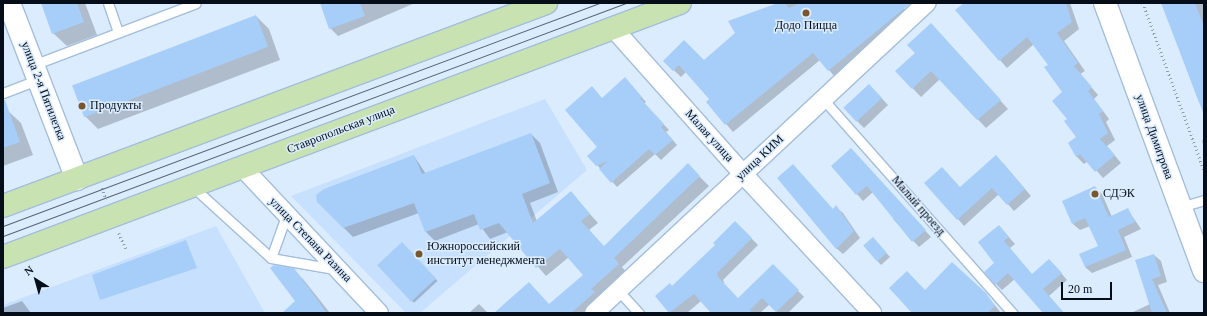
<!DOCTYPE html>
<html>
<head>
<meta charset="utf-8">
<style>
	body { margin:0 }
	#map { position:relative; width:1207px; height:316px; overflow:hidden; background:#dbecff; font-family:Georgia,serif }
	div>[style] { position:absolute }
	.built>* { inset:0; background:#c6e0fe }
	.shadow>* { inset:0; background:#0003; transform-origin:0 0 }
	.building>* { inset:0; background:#a6cef9; transform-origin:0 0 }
	.path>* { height:2.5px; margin-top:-1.25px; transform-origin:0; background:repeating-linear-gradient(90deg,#8f9dad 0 1px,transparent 0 4px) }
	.roads { filter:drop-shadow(1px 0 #a3bedc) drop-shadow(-1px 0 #a3bedc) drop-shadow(0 1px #a3bedc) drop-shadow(0 -1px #a3bedc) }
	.lane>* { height:9px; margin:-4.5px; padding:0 4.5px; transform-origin:4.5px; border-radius:4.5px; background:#fff }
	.street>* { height:18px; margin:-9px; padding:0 9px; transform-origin:9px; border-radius:9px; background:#fff }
	.secondary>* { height:22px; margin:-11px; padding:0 11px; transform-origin:11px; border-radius:11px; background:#fff }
	.primary>* { height:22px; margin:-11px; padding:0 11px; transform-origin:11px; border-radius:11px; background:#c9e2b2 }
	.tram>* { height:1px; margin:-0.5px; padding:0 0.5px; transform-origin:0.5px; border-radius:0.5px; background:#586471 }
	.dots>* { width:11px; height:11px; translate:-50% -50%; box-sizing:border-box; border:2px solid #dbecff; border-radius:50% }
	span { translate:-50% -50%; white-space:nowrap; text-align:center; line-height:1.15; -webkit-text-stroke:3px #dbecff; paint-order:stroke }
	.poi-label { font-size:12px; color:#050e18 }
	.left { translate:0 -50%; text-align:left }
	.street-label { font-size:12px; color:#050e18 }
	.frame { position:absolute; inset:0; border:4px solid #050e18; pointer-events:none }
	.north { position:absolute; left:16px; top:260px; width:40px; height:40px; -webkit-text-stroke:3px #dbecff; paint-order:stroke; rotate:323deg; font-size:11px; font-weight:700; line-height:16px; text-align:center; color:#050e18 }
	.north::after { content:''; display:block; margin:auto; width:14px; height:18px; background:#050e18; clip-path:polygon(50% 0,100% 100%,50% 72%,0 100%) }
	.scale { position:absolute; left:1061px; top:282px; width:51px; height:18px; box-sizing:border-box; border:2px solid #050e18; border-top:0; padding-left:5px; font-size:12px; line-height:14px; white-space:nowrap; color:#050e18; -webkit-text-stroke:3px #dbecff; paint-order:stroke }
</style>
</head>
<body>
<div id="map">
	<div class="built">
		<div style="clip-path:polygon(545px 99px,587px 170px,420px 313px,406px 313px,291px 196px)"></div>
		<div style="clip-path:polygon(216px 226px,265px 313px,3px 313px,3px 305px)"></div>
	</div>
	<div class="shadow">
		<div style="clip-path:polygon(42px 3px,85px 3px,97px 35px,67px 46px,53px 33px)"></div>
		<div style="clip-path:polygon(321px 3px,415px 3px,338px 36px,330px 28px)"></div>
		<div style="clip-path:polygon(781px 3px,910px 3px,902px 6px,911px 16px,836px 78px,820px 60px,733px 132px,707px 102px,710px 99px,686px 72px,681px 77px,664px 61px,704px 62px)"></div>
		<div style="clip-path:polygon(965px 3px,1070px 3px,1079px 29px,1064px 41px,1085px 71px,1080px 74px,1098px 95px,1094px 99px,1109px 119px,1106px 122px,1115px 140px,1107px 146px,1121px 163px,1103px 178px,1088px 161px,1084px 164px,1077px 157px,1069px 143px,1077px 137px,1068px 119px,1063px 92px,1049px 65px,1034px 44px,1007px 68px,956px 10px)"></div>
		<div style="clip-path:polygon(1162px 3px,1203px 3px,1204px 107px,1199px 102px)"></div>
		<div style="clip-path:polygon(256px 16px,269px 29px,280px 60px,98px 129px,84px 115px)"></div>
		<div style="clip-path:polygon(939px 33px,1008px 109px,986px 128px,940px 79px,921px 97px,897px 72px)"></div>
		<div style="clip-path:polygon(630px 84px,646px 102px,644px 104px,669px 130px,666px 132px,677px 145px,661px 160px,655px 154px,617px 187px,597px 165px,602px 99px)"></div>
		<div style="clip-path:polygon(876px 92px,888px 105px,864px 128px,857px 121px)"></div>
		<div style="clip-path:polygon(7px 110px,21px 123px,33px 155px,3px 166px,3px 111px)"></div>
		<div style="clip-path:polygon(531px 134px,540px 143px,558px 192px,530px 203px,537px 221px,571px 193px,598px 223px,589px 230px,604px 247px,688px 165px,709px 186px,622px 267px,627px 273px,590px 313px,496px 313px,549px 305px,584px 275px,569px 257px,546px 276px,508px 232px,490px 239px,479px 224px,435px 241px,426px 232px,419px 213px,353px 237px,318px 202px,414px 156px,426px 174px)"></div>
		<div style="clip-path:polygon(1204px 138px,1204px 147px,1202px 141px)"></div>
		<div style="clip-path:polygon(858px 156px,931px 237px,919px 247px,893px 219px,895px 217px,873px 192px,863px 201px,832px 166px)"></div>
		<div style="clip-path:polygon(1003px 163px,1031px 196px,1014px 211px,999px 194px,964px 226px,958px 219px,961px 188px)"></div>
		<div style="clip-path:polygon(793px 165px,833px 210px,836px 207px,843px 213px,860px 238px,843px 254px,836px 248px)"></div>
		<div style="clip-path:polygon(1095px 187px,1102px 194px,1112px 217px,1128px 210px,1141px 229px,1124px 237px,1132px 257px,1092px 273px,1085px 267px,1100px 247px,1090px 226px,1080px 230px,1073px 224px)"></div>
		<div style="clip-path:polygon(735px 222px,758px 245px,723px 280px,725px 285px,738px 299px,773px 265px,804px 297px,788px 313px,778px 313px,770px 304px,760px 313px,712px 313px,701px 301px,687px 313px,671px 313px,656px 296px,673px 287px,716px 245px)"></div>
		<div style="clip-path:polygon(999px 226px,1015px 244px,1010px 248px,1032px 275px,1056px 267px,1067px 280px,1049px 296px,1064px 313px,1045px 313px,1015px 279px,1002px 290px,996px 284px)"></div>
		<div style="clip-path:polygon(876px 242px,890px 257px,881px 265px,864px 246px)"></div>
		<div style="left:402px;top:243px;width:52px;height:32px;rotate:47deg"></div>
		<div style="clip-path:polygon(1154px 255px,1161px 261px,1167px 282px,1158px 285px,1170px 313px,1131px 313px,1150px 304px,1137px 260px)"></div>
		<div style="clip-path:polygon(293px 269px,303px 279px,330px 313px,284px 313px,297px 302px)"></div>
		<div style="clip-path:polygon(925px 291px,985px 293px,1001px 313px,913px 313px)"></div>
		<div style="clip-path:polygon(22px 301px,31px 313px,3px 313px,3px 308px)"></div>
		<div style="clip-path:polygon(479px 304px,488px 313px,469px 313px)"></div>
	</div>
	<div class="building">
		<div style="clip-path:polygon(41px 3px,77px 3px,84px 22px,52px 34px)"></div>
		<div style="clip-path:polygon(320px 3px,360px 3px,365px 16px,329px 29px)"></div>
		<div style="clip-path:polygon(778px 3px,785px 3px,789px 8px,800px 3px,911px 3px,828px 71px,813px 53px,725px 125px,706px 102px,709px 99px,679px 65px,673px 71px,663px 61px,684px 40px,704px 60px,735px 33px,728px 21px)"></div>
		<div style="clip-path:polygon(964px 3px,1066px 3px,1072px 22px,1057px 33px,1078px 63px,1074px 66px,1092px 87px,1088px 91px,1103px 111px,1099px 114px,1108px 133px,1100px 139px,1115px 155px,1095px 172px,1080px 154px,1076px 157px,1068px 143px,1076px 137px,1064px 121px,1067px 119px,1052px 101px,1062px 92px,1044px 67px,1048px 65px,1027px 37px,999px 61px,955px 10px)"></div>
		<div style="clip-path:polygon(1161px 3px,1195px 3px,1204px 26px,1204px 115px)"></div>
		<div style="left:256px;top:15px;width:34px;height:197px;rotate:69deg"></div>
		<div style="clip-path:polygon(931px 23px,1001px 100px,977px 120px,931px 71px,912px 89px,895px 71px,915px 53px,907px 45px)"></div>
		<div style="clip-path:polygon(625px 77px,642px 97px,640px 98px,664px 124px,661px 127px,673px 140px,655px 155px,649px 149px,611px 183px,599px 169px,608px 161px,596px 166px,587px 156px,597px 147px,565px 110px,592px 86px,602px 98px)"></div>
		<div style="left:869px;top:84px;width:19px;height:35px;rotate:47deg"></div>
		<div style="clip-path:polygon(5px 100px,20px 142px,3px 148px,3px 101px)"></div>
		<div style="clip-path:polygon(531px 133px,550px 183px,522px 194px,533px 223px,571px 191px,590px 214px,581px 221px,604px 246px,688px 163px,700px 176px,614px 258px,619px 264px,591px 289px,595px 292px,571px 313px,494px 313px,529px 282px,549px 304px,583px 275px,560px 249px,536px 268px,499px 223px,480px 230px,474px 214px,425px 232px,414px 203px,343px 228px,317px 202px,316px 195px,324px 189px,414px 155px,422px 174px)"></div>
		<div style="clip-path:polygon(851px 148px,926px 230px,912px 242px,867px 186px,856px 195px,831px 166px)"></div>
		<div style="clip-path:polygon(996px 155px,1025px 189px,1007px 205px,992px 188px,957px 220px,924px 183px,942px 167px,960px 187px)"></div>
		<div style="clip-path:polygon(793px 164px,833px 209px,836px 205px,854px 231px,836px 249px,777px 178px)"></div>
		<div style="clip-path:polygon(1095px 186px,1109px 217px,1128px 208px,1135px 222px,1118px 230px,1126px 250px,1085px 267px,1079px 254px,1098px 246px,1085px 218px,1072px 224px,1062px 201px)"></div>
		<div style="clip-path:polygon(735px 221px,752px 238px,717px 273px,718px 277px,738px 298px,773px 264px,799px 290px,776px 312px,762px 298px,750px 310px,752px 313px,711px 313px,694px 294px,669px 313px,655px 296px,670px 283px,672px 286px,715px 245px,713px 243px)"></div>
		<div style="clip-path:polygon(999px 225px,1009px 237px,1004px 241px,1032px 274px,1049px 259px,1062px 273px,1043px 289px,1064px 313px,1043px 313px,1008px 273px,995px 285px,984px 272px,994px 263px,978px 242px)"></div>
		<div style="left:873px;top:237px;width:21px;height:13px;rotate:49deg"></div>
		<div style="clip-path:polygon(186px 240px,197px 268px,100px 300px,92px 275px)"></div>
		<div style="left:402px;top:242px;width:50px;height:34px;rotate:47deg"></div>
		<div style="clip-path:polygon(1154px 254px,1161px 276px,1152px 279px,1167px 313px,1152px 313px,1135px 260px)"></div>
		<div style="clip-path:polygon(952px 262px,986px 293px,995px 306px,987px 313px,912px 313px,889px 288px,907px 271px,925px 290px)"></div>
		<div style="clip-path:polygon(274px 265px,294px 268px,327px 313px,282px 313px,295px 301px,270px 268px)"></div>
	</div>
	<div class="path">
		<div style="left:1143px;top:3px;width:178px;rotate:69.9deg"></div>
		<div style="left:102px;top:188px;width:12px;rotate:70deg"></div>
		<div style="left:119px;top:233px;width:17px;rotate:66deg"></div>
	</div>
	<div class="roads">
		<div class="lane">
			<div style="left:108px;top:3px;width:31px;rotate:71deg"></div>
			<div style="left:33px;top:65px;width:174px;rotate:-20.8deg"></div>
			<div style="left:3px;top:93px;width:39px;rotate:-21deg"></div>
			<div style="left:823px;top:99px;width:286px;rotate:48.5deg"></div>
			<div style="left:193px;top:187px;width:105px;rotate:42.3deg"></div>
			<div style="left:271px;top:258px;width:64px;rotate:9.9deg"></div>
			<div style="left:1180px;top:207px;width:25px;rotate:-16deg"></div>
			<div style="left:271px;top:258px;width:45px;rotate:-70.3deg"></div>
			<div style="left:618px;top:290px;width:31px;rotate:48deg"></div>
		</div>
		<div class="street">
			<div style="left:613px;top:28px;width:195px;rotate:48.3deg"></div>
			<div style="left:743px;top:174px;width:190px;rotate:47.1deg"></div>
			<div style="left:242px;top:167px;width:200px;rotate:46.8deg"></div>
			<div style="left:594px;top:313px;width:455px;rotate:-43deg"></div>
		</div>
		<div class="secondary">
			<div style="left:9px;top:3px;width:189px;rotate:68.9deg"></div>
			<div style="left:1105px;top:3px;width:286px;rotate:69.7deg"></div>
		</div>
		<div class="primary">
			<div style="left:3px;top:206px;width:580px;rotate:-20.5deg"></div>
			<div style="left:3px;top:257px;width:723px;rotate:-20.57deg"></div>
		</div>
	</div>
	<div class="tram">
		<div style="left:3px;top:226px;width:636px;rotate:-20.51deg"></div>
		<div style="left:3px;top:236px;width:665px;rotate:-20.51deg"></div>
	</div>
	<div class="dots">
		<div style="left:806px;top:13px;background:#78572e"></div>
		<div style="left:82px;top:106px;background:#78572e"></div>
		<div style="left:1095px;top:194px;background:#78572e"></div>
		<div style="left:419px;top:254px;background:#78572e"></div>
	</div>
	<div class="poi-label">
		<span style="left:806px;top:26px">Додо Пицца</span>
		<span class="left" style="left:90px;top:106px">Продукты</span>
		<span class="left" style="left:1103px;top:194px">СДЭК</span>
		<span class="left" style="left:427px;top:254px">Южнороссийский<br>институт менеджмента</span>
	</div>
	<div class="street-label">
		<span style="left:43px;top:91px;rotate:69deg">улица 2-я Пятилетка</span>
		<span style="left:341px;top:130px;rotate:-21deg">Ставропольская улица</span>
		<span style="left:709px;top:136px;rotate:48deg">Малая улица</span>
		<span style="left:1154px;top:137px;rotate:70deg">улица Димитрова</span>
		<span style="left:760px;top:158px;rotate:-43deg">улица КИМ</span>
		<span style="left:918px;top:206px;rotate:49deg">Малый проезд</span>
		<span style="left:310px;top:240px;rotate:46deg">улица Степана Разина</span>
	</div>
	<div class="frame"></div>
	<div class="north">N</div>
	<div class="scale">20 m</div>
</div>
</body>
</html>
